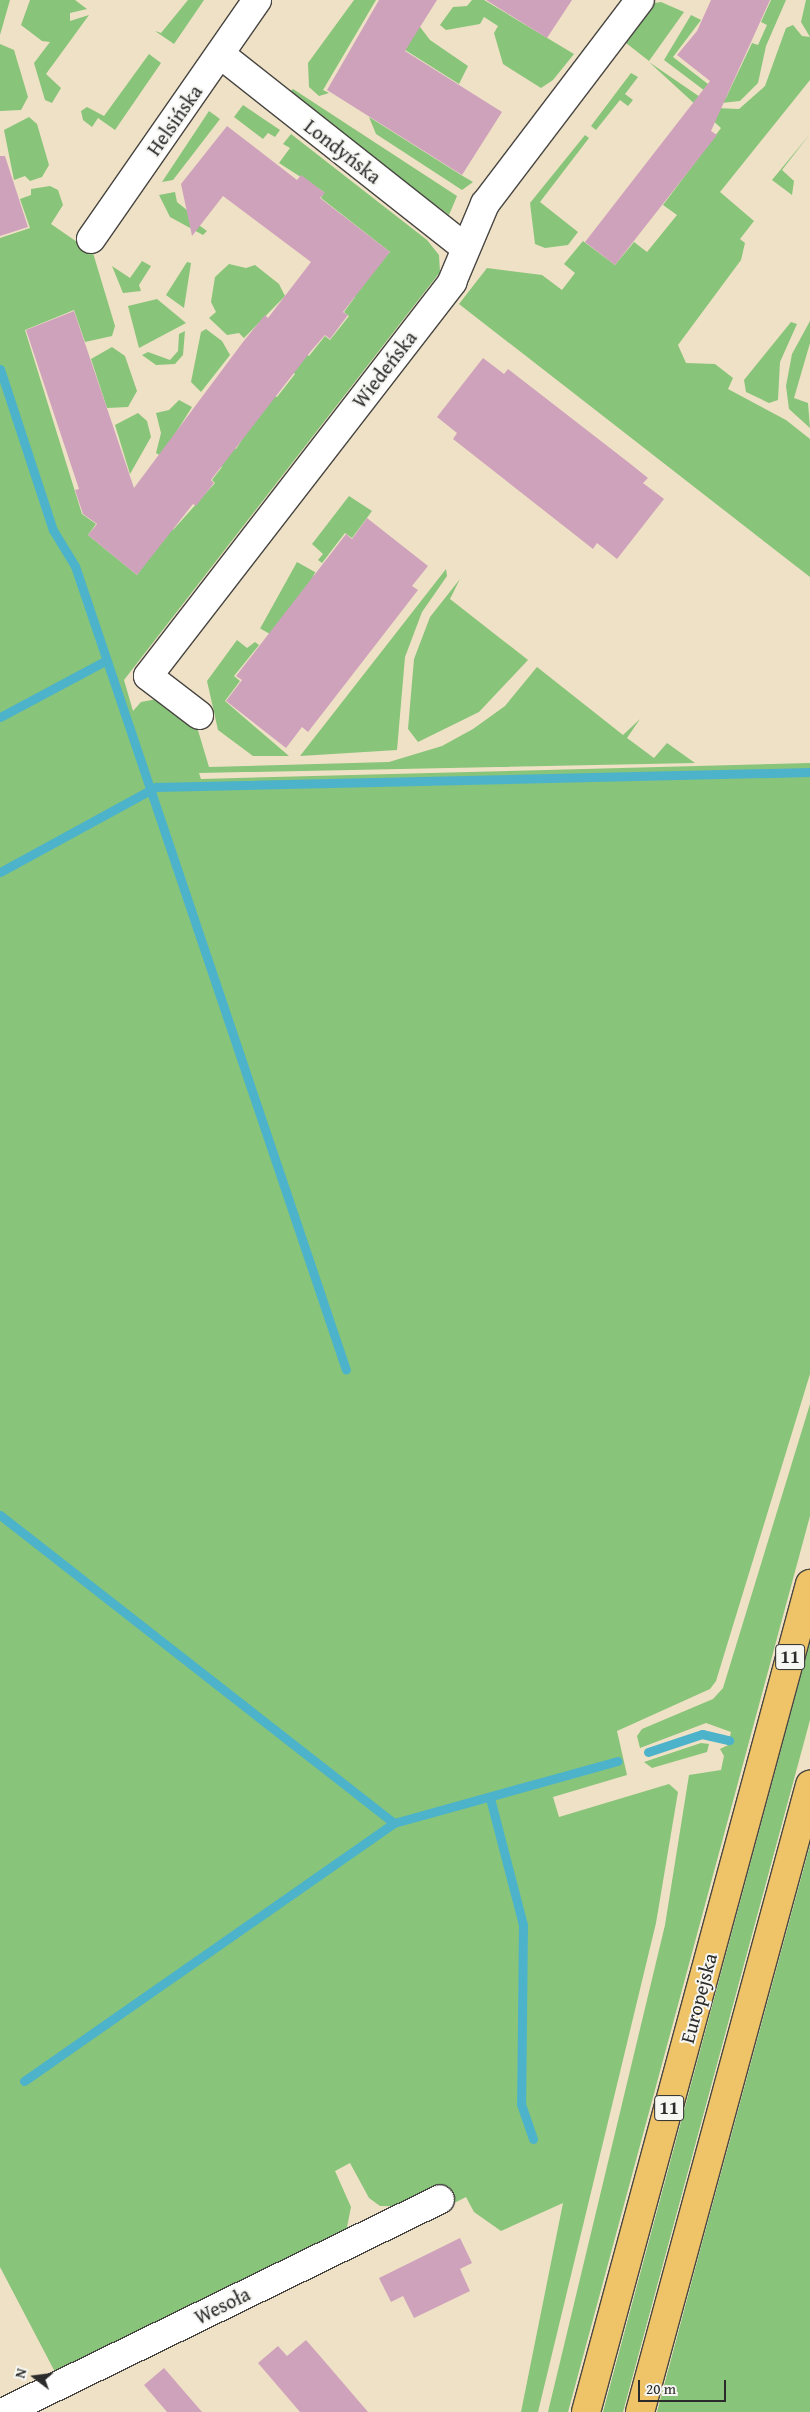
<!DOCTYPE html>
<html>
<head>
<meta charset="utf-8">
<style>
	body { margin:0 }
	#map { position:relative; width:810px; height:2412px; overflow:hidden; background:#efe1c5; font-family:"Gentium Book Plus",serif }
	div>[style] { position:absolute }
	.green>* { inset:0; background:#88c47a; transform-origin:0 0 }
	.stream>* { height:9px; margin:-4.5px; padding:0 4.5px; transform-origin:4.5px; border-radius:4.5px; background:#4db3cb }
	.building>* { inset:0; background:#cfa2bc }
	.roads { filter:drop-shadow(1px 0 #484642) drop-shadow(-1px 0 #484642) drop-shadow(0 1px #484642) drop-shadow(0 -1px #484642) }
	.street>* { height:28px; margin:-14px; padding:0 14px; transform-origin:14px; border-radius:14px; background:#fff }
	.primary>* { height:28px; margin:-14px; padding:0 14px; transform-origin:14px; border-radius:14px; background:#efc469 }
	span { translate:-50% -50%; white-space:nowrap; text-align:center; line-height:1.15; -webkit-text-stroke:4px #f6f6f2; paint-order:stroke }
	.shield-label span { padding:1px 4px; background:#f6f6f2; border:1px solid; border-radius:4px; -webkit-text-stroke-width:0 }
	.shield-label { font-size:19px; color:#2b2b2b; font-weight:700 }
	.street-label { font-size:20px; color:#2b2b2b }
	.north { position:absolute; left:10px; top:2352px; width:50px; height:50px; -webkit-text-stroke:4px #f6f6f2; paint-order:stroke; rotate:285deg; font-size:14px; font-weight:700; line-height:20px; text-align:center; color:#2b2b2b }
	.north::after { content:''; display:block; margin:auto; width:18px; height:22px; background:#2b2b2b; clip-path:polygon(50% 0,100% 100%,50% 72%,0 100%) }
	.scale { position:absolute; left:638px; top:2380px; width:88px; height:22px; box-sizing:border-box; border:2px solid #2b2b2b; border-top:0; padding-left:6px; font-size:15px; line-height:18px; white-space:nowrap; color:#2b2b2b; -webkit-text-stroke:4px #f6f6f2; paint-order:stroke }
</style>
</head>
<body>
<div id="map">
	<div class="green">
		<div style="clip-path:polygon(0 0,10px 0,0 35px)"></div>
		<div style="clip-path:polygon(30px 0,75px 0,87px 9px,70px 13px,70px 21px,89px 15px,46px 74px,61px 88px,52px 103px,45px 100px,34px 63px,50px 42px,42px 41px,21px 25px)"></div>
		<div style="clip-path:polygon(188px 0,204px 0,174px 44px,155px 31px,161px 33px)"></div>
		<div style="clip-path:polygon(354px 0,376px 0,323px 90px,329px 93px,319px 96px,309px 87px,308px 63px)"></div>
		<div style="clip-path:polygon(472px 0,484px 0,574px 54px,553px 80px,541px 88px,503px 64px,494px 33px,498px 26px,484px 17px,480px 24px,446px 30px,440px 25px,453px 7px,467px 6px)"></div>
		<div style="clip-path:polygon(771px 0,786px 0,766px 46px,758px 83px,740px 101px,721px 103px,664px 60px,691px 15px,701px 20px,673px 57px,726px 98px,752px 43px,758px 45px,767px 25px,761px 22px)"></div>
		<div style="clip-path:polygon(806px 0,810px 0,810px 80px,720px 192px,754px 221px,740px 239px,745px 243px,741px 260px,678px 345px,686px 363px,715px 364px,733px 378px,728px 389px,786px 420px,810px 439px,810px 577px,459px 304px,487px 268px,542px 275px,562px 290px,575px 273px,564px 264px,583px 241px,615px 265px,634px 242px,647px 252px,677px 215px,663px 205px,721px 128px,649px 62px,716px 108px,739px 109px,765px 86px,786px 28px,793px 25px,802px 36px,810px 37px,801px 22px)"></div>
		<div style="clip-path:polygon(661px 2px,684px 12px,649px 61px,626px 43px,655px 3px)"></div>
		<div style="clip-path:polygon(417px 23px,430px 40px,468px 66px,459px 84px,402px 48px)"></div>
		<div style="clip-path:polygon(0 44px,14px 50px,28px 97px,21px 110px,0 111px)"></div>
		<div style="clip-path:polygon(149px 54px,161px 63px,115px 130px,98px 118px,92px 127px,83px 120px,81px 111px,87px 107px,104px 116px)"></div>
		<div style="clip-path:polygon(631px 73px,638px 77px,625px 94px,633px 100px,628px 106px,620px 100px,596px 130px,591px 126px)"></div>
		<div style="clip-path:polygon(293px 89px,457px 196px,449px 215px,287px 94px)"></div>
		<div style="clip-path:polygon(243px 105px,280px 130px,275px 137px,268px 133px,263px 139px,234px 117px)"></div>
		<div style="clip-path:polygon(209px 111px,220px 119px,173px 180px,162px 182px)"></div>
		<div style="clip-path:polygon(29px 117px,37px 124px,49px 165px,42px 177px,30px 181px,25px 176px,14px 180px,4px 130px)"></div>
		<div style="clip-path:polygon(369px 117px,461px 175px,473px 182px,462px 190px,376px 134px)"></div>
		<div style="clip-path:polygon(291px 134px,427px 240px,439px 255px,440px 272px,124px 680px,133px 711px,141px 702px,157px 699px,197px 727px,209px 767px,389px 762px,442px 746px,473px 729px,505px 706px,537px 667px,623px 735px,640px 719px,627px 738px,654px 758px,667px 743px,695px 763px,199px 773px,201px 779px,810px 763px,810px 1374px,716px 1681px,710px 1689px,617px 1731px,627px 1775px,553px 1797px,559px 1817px,669px 1784px,678px 1792px,656px 1923px,538px 2412px,521px 2412px,563px 2203px,501px 2231px,474px 2212px,466px 2197px,446px 2207px,380px 2206px,369px 2198px,350px 2163px,335px 2171px,351px 2207px,346px 2232px,55px 2372px,0 2267px,0 238px,30px 228px,20px 199px,31px 195px,31px 189px,50px 186px,58px 190px,63px 205px,51px 224px,93px 253px,115px 326px,112px 336px,85px 342px,74px 310px,25px 330px,82px 514px,96px 524px,88px 535px,137px 575px,170px 528px,173px 530px,215px 483px,212px 480px,222px 467px,217px 463px,231px 445px,236px 449px,271px 394px,277px 397px,295px 374px,290px 370px,304px 352px,309px 356px,325px 336px,330px 340px,349px 316px,344px 312px,355px 297px,352px 295px,390px 252px,321px 198px,324px 192px,279px 163px,290px 148px,283px 144px)"></div>
		<div style="clip-path:polygon(810px 134px,782px 170px,794px 181px,792px 195px,772px 180px)"></div>
		<div style="clip-path:polygon(585px 135px,589px 138px,540px 202px,578px 232px,568px 245px,545px 248px,535px 244px,530px 203px)"></div>
		<div style="clip-path:polygon(175px 192px,177px 202px,194px 216px,192px 220px,207px 231px,203px 235px,170px 217px,159px 195px)"></div>
		<div style="clip-path:polygon(142px 261px,151px 266px,139px 285px,141px 291px,123px 293px,112px 266px,130px 278px)"></div>
		<div style="clip-path:polygon(187px 262px,191px 263px,184px 308px,166px 295px)"></div>
		<div style="clip-path:polygon(229px 264px,246px 268px,255px 265px,279px 284px,285px 296px,244px 338px,239px 333px,227px 335px,209px 318px,216px 312px,211px 302px,215px 277px)"></div>
		<div style="clip-path:polygon(157px 299px,186px 323px,139px 348px,128px 306px)"></div>
		<div style="clip-path:polygon(810px 321px,810px 343px,794px 398px,808px 403px,810px 428px,789px 409px,786px 386px,792px 354px)"></div>
		<div style="clip-path:polygon(791px 322px,797px 324px,780px 362px,778px 400px,769px 403px,746px 392px,744px 380px)"></div>
		<div style="clip-path:polygon(206px 329px,222px 341px,230px 355px,201px 392px,191px 382px,201px 332px)"></div>
		<div style="clip-path:polygon(185px 331px,183px 355px,175px 364px,156px 365px,142px 355px,148px 352px,170px 360px,178px 351px,179px 334px)"></div>
		<div style="clip-path:polygon(112px 347px,125px 356px,137px 391px,128px 407px,107px 408px,91px 359px)"></div>
		<div style="clip-path:polygon(179px 400px,192px 407px,161px 456px,156px 453px,161px 433px,156px 413px,169px 410px)"></div>
		<div style="clip-path:polygon(138px 413px,147px 421px,151px 437px,130px 474px,115px 425px)"></div>
		<div style="clip-path:polygon(349px 496px,372px 511px,352px 538px,345px 533px,322px 563px,318px 560px,323px 554px,312px 544px)"></div>
		<div style="left:297px;top:562px;width:21px;height:76px;rotate:29deg"></div>
		<div style="clip-path:polygon(446px 569px,447px 576px,422px 612px,405px 657px,397px 750px,300px 756px)"></div>
		<div style="clip-path:polygon(460px 579px,450px 599px,528px 660px,479px 712px,418px 742px,408px 729px,414px 659px,430px 617px)"></div>
		<div style="clip-path:polygon(237px 640px,247px 648px,255px 642px,259px 645px,234px 676px,240px 681px,225px 701px,289px 756px,253px 756px,218px 730px,207px 681px)"></div>
		<div style="clip-path:polygon(810px 1404px,810px 1516px,568px 2412px,548px 2412px,665px 1925px,689px 1775px,721px 1770px,724px 1756px,720px 1749px,728px 1745px,731px 1732px,706px 1723px,640px 1748px,637px 1736px,642px 1729px,713px 1699px,723px 1688px)"></div>
		<div style="clip-path:polygon(810px 1642px,810px 1720px,623px 2412px,603px 2412px)"></div>
		<div style="clip-path:polygon(701px 1743px,709px 1744px,707px 1752px,652px 1768px,644px 1762px)"></div>
		<div style="clip-path:polygon(810px 1845px,810px 2412px,657px 2412px,701px 2247px)"></div>
	</div>
	<div class="stream">
		<div style="left:0;top:369px;width:169px;rotate:71.8deg"></div>
		<div style="left:53px;top:530px;width:42px;rotate:58.6deg"></div>
		<div style="left:75px;top:566px;width:848px;rotate:71.37deg"></div>
		<div style="left:0;top:717px;width:119px;rotate:-28.1deg"></div>
		<div style="left:0;top:872px;width:178px;rotate:-28.6deg"></div>
		<div style="left:156px;top:787px;width:654px;rotate:-1.31deg"></div>
		<div style="left:0;top:1515px;width:500px;rotate:38.02deg"></div>
		<div style="left:648px;top:1752px;width:57px;rotate:-18.4deg"></div>
		<div style="left:702px;top:1734px;width:28px;rotate:13deg"></div>
		<div style="left:490px;top:1798px;width:131px;rotate:75.4deg"></div>
		<div style="left:523px;top:1925px;width:179px;rotate:90.6deg"></div>
		<div style="left:521px;top:2104px;width:37px;rotate:71deg"></div>
		<div style="left:24px;top:2081px;width:451px;rotate:-34.9deg"></div>
		<div style="left:394px;top:1823px;width:232px;rotate:-15.5deg"></div>
	</div>
	<div class="building">
		<div style="clip-path:polygon(379px 0,437px 0,405px 51px,502px 112px,462px 175px,327px 90px)"></div>
		<div style="clip-path:polygon(486px 0,572px 0,547px 38px)"></div>
		<div style="clip-path:polygon(711px 0,770px 0,711px 131px,717px 135px,615px 265px,585px 242px,710px 81px,677px 55px,697px 31px)"></div>
		<div style="clip-path:polygon(227px 126px,297px 180px,301px 175px,325px 193px,320px 198px,390px 252px,343px 312px,348px 315px,330px 339px,325px 335px,311px 351px,211px 480px,214px 483px,196px 506px,193px 504px,137px 575px,88px 535px,97px 524px,83px 514px,75px 490px,79px 489px,26px 330px,74px 311px,134px 488px,243px 342px,265px 315px,268px 318px,311px 262px,223px 196px,192px 236px,181px 184px)"></div>
		<div style="clip-path:polygon(0 156px,5px 156px,28px 227px,0 236px)"></div>
		<div style="clip-path:polygon(483px 358px,504px 374px,508px 369px,628px 462px,648px 478px,643px 483px,664px 499px,617px 559px,597px 543px,593px 549px,453px 439px,457px 433px,437px 417px)"></div>
		<div style="clip-path:polygon(367px 518px,428px 566px,412px 586px,418px 590px,322px 714px,308px 732px,302px 727px,286px 748px,226px 701px,242px 680px,236px 676px,312px 578px,346px 534px,352px 539px)"></div>
		<div style="clip-path:polygon(460px 2238px,472px 2263px,460px 2269px,470px 2291px,414px 2318px,403px 2296px,391px 2302px,379px 2278px)"></div>
		<div style="clip-path:polygon(306px 2340px,326px 2363px,368px 2412px,300px 2412px,258px 2363px,278px 2346px,287px 2356px)"></div>
		<div style="clip-path:polygon(164px 2368px,202px 2412px,167px 2412px,144px 2385px)"></div>
	</div>
	<div class="roads">
		<div class="street">
			<div style="left:220px;top:54px;width:313px;rotate:38.3deg"></div>
			<div style="left:91px;top:239px;width:291px;rotate:-55.2deg"></div>
			<div style="left:199px;top:715px;width:64px;rotate:-142.6deg"></div>
			<div style="left:148px;top:676px;width:498px;rotate:-52.3deg"></div>
			<div style="left:452px;top:282px;width:85px;rotate:-67.1deg"></div>
			<div style="left:485px;top:204px;width:256px;rotate:-52.8deg"></div>
			<div style="left:4px;top:2412px;width:485px;rotate:-26deg"></div>
		</div>
		<div class="primary">
			<div style="left:586px;top:2412px;width:858px;rotate:-74.86deg"></div>
			<div style="left:640px;top:2412px;width:650px;rotate:-74.83deg"></div>
		</div>
	</div>
	<div class="shield-label">
		<span style="left:790px;top:1657px">11</span>
		<span style="left:669px;top:2108px">11</span>
	</div>
	<div class="street-label">
		<span style="left:174px;top:120px;rotate:-55deg">Helsińska</span>
		<span style="left:343px;top:151px;rotate:38deg">Londyńska</span>
		<span style="left:384px;top:369px;rotate:-52deg">Wiedeńska</span>
		<span style="left:698px;top:1998px;rotate:-75deg">Europejska</span>
		<span style="left:222px;top:2305px;rotate:-26deg">Wesoła</span>
	</div>
	<div class="north">N</div>
	<div class="scale">20 m</div>
</div>
</body>
</html>
